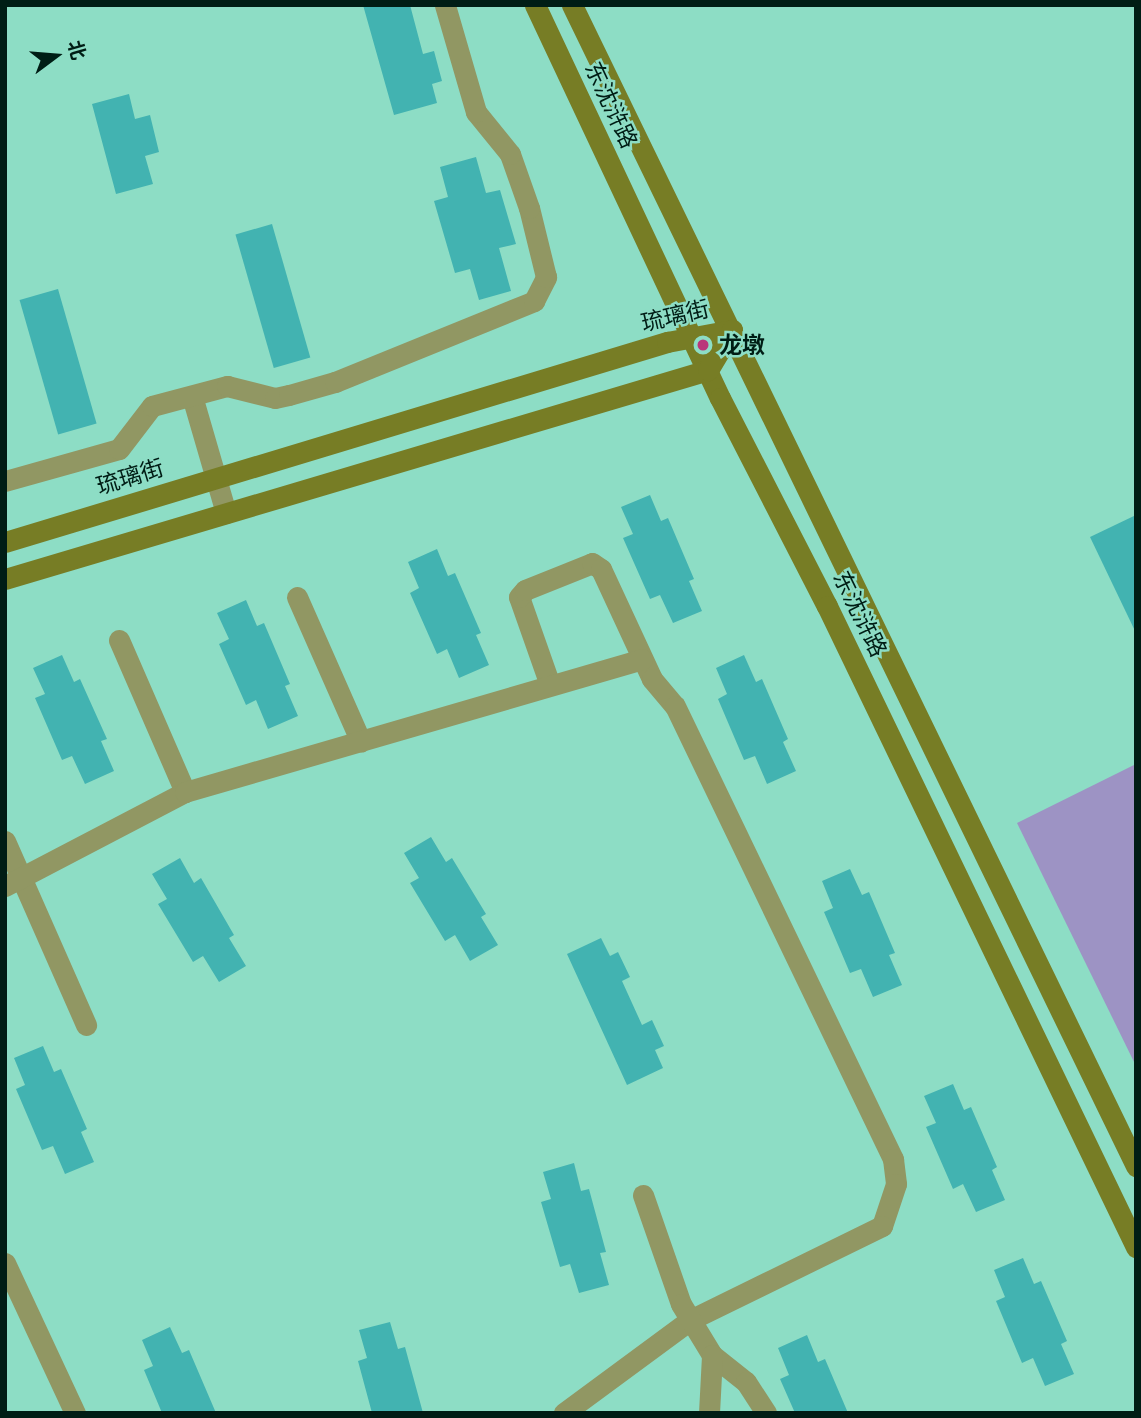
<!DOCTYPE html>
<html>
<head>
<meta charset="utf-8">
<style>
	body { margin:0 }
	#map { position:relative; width:1141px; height:1418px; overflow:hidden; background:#8dddc5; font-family:Poppins,"Noto Sans SC",sans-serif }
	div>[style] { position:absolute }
	.green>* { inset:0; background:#9d93c4 }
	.building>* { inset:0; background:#42b3b1; transform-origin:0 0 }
	.minor>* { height:21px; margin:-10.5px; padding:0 10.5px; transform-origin:10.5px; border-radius:10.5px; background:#919763 }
	.secondary>* { height:21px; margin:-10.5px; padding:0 10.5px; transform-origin:10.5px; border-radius:10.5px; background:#777d25 }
	.dots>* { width:19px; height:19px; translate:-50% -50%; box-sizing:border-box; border:4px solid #8dddc5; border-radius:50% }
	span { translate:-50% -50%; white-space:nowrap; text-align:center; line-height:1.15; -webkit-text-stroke:5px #8dddc5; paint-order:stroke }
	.street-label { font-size:23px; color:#001d15 }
	.poi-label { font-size:23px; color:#001d15; font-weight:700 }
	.left { translate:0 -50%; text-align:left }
	.frame { position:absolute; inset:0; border:7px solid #001d15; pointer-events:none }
	.north { position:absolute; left:21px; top:21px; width:70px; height:70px; -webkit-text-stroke:5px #8dddc5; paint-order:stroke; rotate:74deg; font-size:19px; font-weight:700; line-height:28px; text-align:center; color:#001d15 }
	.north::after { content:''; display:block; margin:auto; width:24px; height:32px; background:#001d15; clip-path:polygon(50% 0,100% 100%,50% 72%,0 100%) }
</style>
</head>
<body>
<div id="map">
	<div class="green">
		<div style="clip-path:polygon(1136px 764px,1136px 1066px,1017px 823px)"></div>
	</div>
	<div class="building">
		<div style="clip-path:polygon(363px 5px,410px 5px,423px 54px,434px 51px,442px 81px,432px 84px,437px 103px,394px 115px)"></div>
		<div style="clip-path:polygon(129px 94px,135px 119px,150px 115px,159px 152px,145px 156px,153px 184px,116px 194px,92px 104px)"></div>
		<div style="clip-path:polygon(476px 157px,486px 193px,500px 190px,516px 244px,499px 248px,511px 291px,479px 300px,470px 269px,455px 273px,434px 201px,448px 197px,440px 167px)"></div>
		<div style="left:272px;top:224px;width:139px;height:38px;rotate:74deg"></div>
		<div style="left:58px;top:289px;width:140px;height:40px;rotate:74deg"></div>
		<div style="clip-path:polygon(650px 495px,661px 521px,668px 518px,694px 579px,689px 581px,702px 611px,673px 623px,660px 595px,650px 599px,623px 538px,633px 534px,621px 507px)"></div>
		<div style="clip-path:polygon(1136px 515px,1136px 633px,1090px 537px)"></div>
		<div style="clip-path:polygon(437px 549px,448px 576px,455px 573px,481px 633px,476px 635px,489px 665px,459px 678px,447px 649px,437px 654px,410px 593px,419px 588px,408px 562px)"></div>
		<div style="clip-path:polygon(246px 600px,257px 626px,264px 623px,290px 684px,285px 686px,298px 716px,268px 729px,256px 700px,246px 705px,219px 644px,229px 639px,217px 613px)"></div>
		<div style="clip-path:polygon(62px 655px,74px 682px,80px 679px,107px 739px,101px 741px,114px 771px,85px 784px,72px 756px,62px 760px,35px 698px,45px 694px,33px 668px)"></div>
		<div style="clip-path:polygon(744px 655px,756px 682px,762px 679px,788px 739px,783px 742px,796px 771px,767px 784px,755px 756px,744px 760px,718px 699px,727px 694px,716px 668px)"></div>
		<div style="clip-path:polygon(431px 837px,446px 862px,452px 858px,486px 914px,481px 917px,498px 945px,470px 961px,455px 935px,445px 941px,410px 883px,419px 878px,404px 853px)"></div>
		<div style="clip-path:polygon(180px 858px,194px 883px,201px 878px,234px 935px,229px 938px,246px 966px,219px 982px,203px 956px,193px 962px,158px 904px,167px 899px,152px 874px)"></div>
		<div style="clip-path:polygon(850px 869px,862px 895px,869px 892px,895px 953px,889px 955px,902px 985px,873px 997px,861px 969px,850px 973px,824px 912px,833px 908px,822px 881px)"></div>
		<div style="clip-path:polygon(601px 938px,610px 956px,618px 952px,630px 977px,622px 981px,642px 1025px,652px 1020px,664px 1046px,655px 1050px,663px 1068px,627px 1085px,567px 954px)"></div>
		<div style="clip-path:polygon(43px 1046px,54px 1072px,61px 1069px,87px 1129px,81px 1132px,94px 1162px,65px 1174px,53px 1146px,42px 1150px,16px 1089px,25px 1085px,14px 1058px)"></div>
		<div style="clip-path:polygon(953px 1084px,964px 1110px,971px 1107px,997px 1167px,992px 1170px,1005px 1200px,976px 1212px,963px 1184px,953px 1189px,926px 1127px,936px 1123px,924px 1096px)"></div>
		<div style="clip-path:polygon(574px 1163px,581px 1191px,589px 1189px,606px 1252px,600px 1253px,609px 1285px,579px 1293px,570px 1264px,560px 1267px,541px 1202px,551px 1199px,543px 1172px)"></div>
		<div style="clip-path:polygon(1023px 1258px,1034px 1284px,1041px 1281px,1067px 1341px,1061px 1344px,1074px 1374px,1045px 1386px,1033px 1358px,1022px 1363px,996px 1301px,1005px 1297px,994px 1270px)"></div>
		<div style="clip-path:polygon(390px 1322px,398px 1349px,405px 1347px,423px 1413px,372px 1413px,358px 1361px,367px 1358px,359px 1330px)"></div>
		<div style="clip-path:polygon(170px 1327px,182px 1353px,189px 1350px,216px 1413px,162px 1413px,144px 1370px,153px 1366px,142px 1340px)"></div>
		<div style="clip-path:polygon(807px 1335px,818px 1362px,825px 1359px,848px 1413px,795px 1413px,780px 1379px,789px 1375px,778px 1348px)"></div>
	</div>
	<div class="minor">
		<div style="left:192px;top:396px;width:122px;rotate:73.8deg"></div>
		<div style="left:5px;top:481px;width:118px;rotate:-15.7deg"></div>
		<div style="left:119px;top:449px;width:54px;rotate:-52.5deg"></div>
		<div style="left:152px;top:406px;width:78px;rotate:-14.9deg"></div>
		<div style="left:227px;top:386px;width:49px;rotate:14deg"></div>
		<div style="left:275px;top:398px;width:14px;rotate:-12deg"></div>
		<div style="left:289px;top:395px;width:48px;rotate:-15.8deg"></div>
		<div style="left:335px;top:382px;width:215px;rotate:-22.1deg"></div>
		<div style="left:534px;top:301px;width:27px;rotate:-63deg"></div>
		<div style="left:546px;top:277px;width:71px;rotate:-103.8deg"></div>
		<div style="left:529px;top:208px;width:57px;rotate:-109.4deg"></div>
		<div style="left:510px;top:154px;width:54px;rotate:-129deg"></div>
		<div style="left:476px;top:112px;width:111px;rotate:-106.2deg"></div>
		<div style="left:297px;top:597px;width:158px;rotate:66.2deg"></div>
		<div style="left:119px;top:640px;width:166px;rotate:66.5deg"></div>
		<div style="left:550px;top:685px;width:93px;rotate:-109.4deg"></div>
		<div style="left:519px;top:597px;width:9px;rotate:-49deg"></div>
		<div style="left:525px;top:590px;width:72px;rotate:-21.9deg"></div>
		<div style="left:592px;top:563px;width:11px;rotate:34deg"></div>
		<div style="left:601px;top:569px;width:121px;rotate:65.1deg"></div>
		<div style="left:652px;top:679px;width:35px;rotate:50deg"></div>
		<div style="left:675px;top:706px;width:503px;rotate:64.3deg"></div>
		<div style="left:893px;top:1159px;width:25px;rotate:83deg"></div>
		<div style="left:896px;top:1184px;width:44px;rotate:108.4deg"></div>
		<div style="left:882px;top:1226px;width:214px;rotate:153.9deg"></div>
		<div style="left:690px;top:1320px;width:157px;rotate:143.6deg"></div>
		<div style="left:5px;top:841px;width:201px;rotate:66.2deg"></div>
		<div style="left:5px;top:886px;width:203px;rotate:-27.6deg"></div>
		<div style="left:185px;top:792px;width:476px;rotate:-16.2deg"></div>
		<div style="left:643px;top:1195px;width:115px;rotate:70.8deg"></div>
		<div style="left:681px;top:1304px;width:60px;rotate:58.7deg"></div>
		<div style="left:712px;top:1355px;width:43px;rotate:38.5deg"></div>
		<div style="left:746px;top:1382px;width:37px;rotate:57deg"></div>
		<div style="left:5px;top:1263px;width:166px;rotate:65deg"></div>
		<div style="left:709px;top:1413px;width:58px;rotate:-87deg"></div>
	</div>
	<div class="secondary">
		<div style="left:535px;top:5px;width:434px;rotate:64.8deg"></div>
		<div style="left:720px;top:398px;width:234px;rotate:62.8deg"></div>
		<div style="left:827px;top:606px;width:712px;rotate:64.26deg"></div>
		<div style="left:572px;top:5px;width:1291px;rotate:64.09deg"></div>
		<div style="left:5px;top:542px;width:692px;rotate:-16.81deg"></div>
		<div style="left:667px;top:342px;width:66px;rotate:-10.5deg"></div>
		<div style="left:5px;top:579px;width:733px;rotate:-16.56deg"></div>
		<div style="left:708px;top:370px;width:47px;rotate:-59deg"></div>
	</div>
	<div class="dots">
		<div style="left:703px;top:345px;background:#ba367a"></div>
	</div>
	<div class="street-label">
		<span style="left:611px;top:105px;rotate:65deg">东沈浒路</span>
		<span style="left:675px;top:316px;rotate:-13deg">琉璃街</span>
		<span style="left:130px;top:477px;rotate:-17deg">琉璃街</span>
		<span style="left:860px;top:614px;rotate:64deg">东沈浒路</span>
	</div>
	<div class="poi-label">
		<span class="left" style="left:719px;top:345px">龙墩</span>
	</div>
	<div class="frame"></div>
	<div class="north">北</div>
</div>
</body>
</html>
